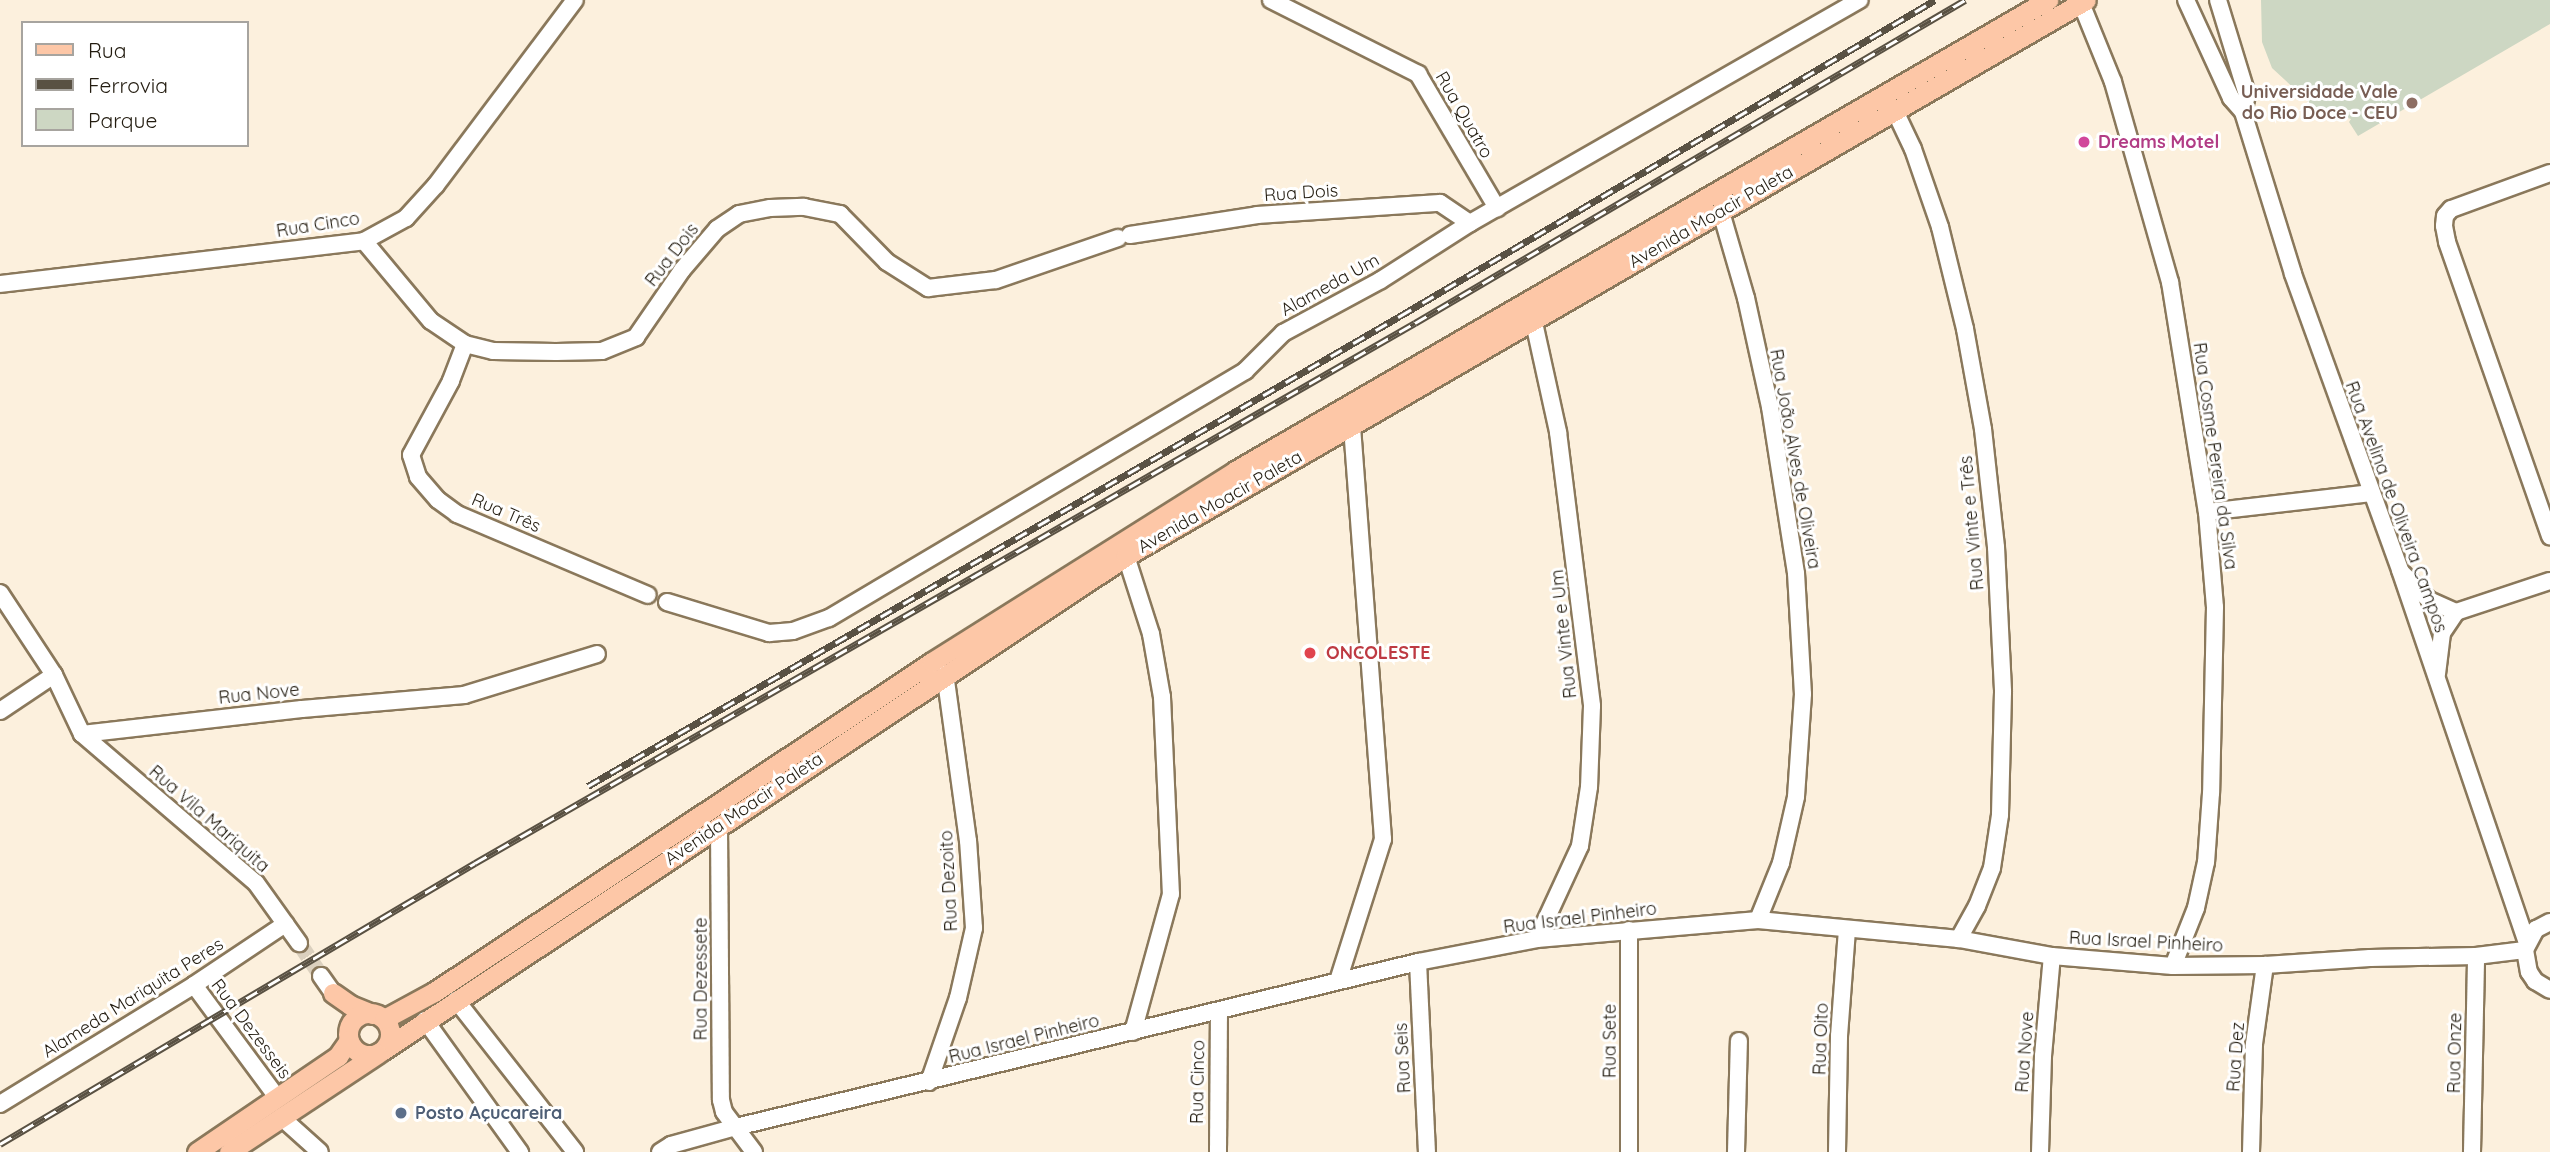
<!DOCTYPE html>
<html>
<head>
<meta charset="utf-8">
<style>
	body { margin:0 }
	#map { position:relative; width:2550px; height:1152px; overflow:hidden; background:#fcf0dd; font-family:Quicksand,sans-serif }
	div>[style] { position:absolute }
	.green>* { inset:0; background:#cdd7c3 }
	.minor-tunnel>* { height:16px; margin-top:-8px; transform-origin:0; background:repeating-linear-gradient(90deg,#dbd0be 0 16px,transparent 0 24px) }
	.roads { filter:drop-shadow(2px 0 #8a785b) drop-shadow(-2px 0 #8a785b) drop-shadow(0 2px #8a785b) drop-shadow(0 -2px #8a785b) }
	.minor>* { height:16px; margin:-8px; padding:0 8px; transform-origin:8px; border-radius:8px; background:#fff }
	.major>* { height:19px; margin:-9.5px; padding:0 9.5px; transform-origin:9.5px; border-radius:9.5px; background:#fdc7a7 }
	.major>.ring { margin:-9.5px; padding:0; box-sizing:content-box; background:none; border:19px solid #fdc7a7; border-radius:50% }
	.rail>* { height:7px; margin-top:-3.5px; transform-origin:0; background:repeating-linear-gradient(90deg,#fff 0 13px,#595143 0 26px); box-sizing:border-box; border-block:2px solid #595143 }
	.dots>* { width:19px; height:19px; translate:-50% -50%; box-sizing:border-box; border:4px solid #fff; border-radius:50% }
	span { translate:-50% -50%; white-space:nowrap; text-align:center; line-height:1.15; -webkit-text-stroke:6px #fff; paint-order:stroke }
	.education-label { font-size:18px; color:#785e54; font-weight:700 }
	.right { translate:-100% -50%; text-align:right }
	.street-label { font-size:18px; color:#231c10 }
	.hotel-label { font-size:18px; color:#b23c85; font-weight:700 }
	.left { translate:0 -50%; text-align:left }
	.health-label { font-size:18px; color:#be3a42; font-weight:700 }
	.service-label { font-size:18px; color:#4e5e75; font-weight:700 }
	.legend { position:absolute; left:21px; top:21px; width:228px; height:126px; box-sizing:border-box; background:#fff; border:2px solid #a7a49f; margin:0; padding:9px 12px; list-style:none; font-size:21px; color:#231c10 }
	.legend li { display:flex; align-items:center; gap:14px; height:35px }
	.legend b { width:35px; border:2px solid #a7a49f }
</style>
</head>
<body>
<div id="map">
	<div class="green">
		<div style="clip-path:polygon(2261px 0,2550px 0,2550px 24px,2358px 136px,2349px 122px,2351px 119px,2313px 106px,2272px 68px,2262px 42px)"></div>
	</div>
	<div class="minor-tunnel">
		<div style="left:299px;top:943px;width:40px;rotate:56deg"></div>
	</div>
	<div class="roads">
		<div class="minor">
			<div style="left:1271px;top:0;width:165px;rotate:26.7deg"></div>
			<div style="left:1418px;top:74px;width:156px;rotate:59.5deg"></div>
			<div style="left:2186px;top:0;width:108px;rotate:65.3deg"></div>
			<div style="left:2231px;top:98px;width:18px;rotate:49deg"></div>
			<div style="left:2243px;top:112px;width:170px;rotate:72.8deg"></div>
			<div style="left:2293px;top:274px;width:315px;rotate:70.1deg"></div>
			<div style="left:2400px;top:570px;width:394px;rotate:71.2deg"></div>
			<div style="left:2218px;top:0;width:99px;rotate:73deg"></div>
			<div style="left:2247px;top:95px;width:17px;rotate:103deg"></div>
			<div style="left:2081px;top:3px;width:85px;rotate:67.9deg"></div>
			<div style="left:2113px;top:82px;width:208px;rotate:74.1deg"></div>
			<div style="left:2170px;top:282px;width:233px;rotate:80.9deg"></div>
			<div style="left:2207px;top:512px;width:95px;rotate:85.2deg"></div>
			<div style="left:2215px;top:607px;width:186px;rotate:91.2deg"></div>
			<div style="left:2211px;top:793px;width:69px;rotate:94.1deg"></div>
			<div style="left:2206px;top:862px;width:47px;rotate:102.3deg"></div>
			<div style="left:2196px;top:908px;width:62px;rotate:111.6deg"></div>
			<div style="left:1894px;top:109px;width:44px;rotate:64.6deg"></div>
			<div style="left:1913px;top:149px;width:83px;rotate:70.9deg"></div>
			<div style="left:1940px;top:227px;width:105px;rotate:76.2deg"></div>
			<div style="left:1965px;top:329px;width:102px;rotate:79.8deg"></div>
			<div style="left:1983px;top:429px;width:119px;rotate:83.7deg"></div>
			<div style="left:1996px;top:547px;width:145px;rotate:87.2deg"></div>
			<div style="left:2003px;top:692px;width:123px;rotate:91.4deg"></div>
			<div style="left:2000px;top:815px;width:54px;rotate:98.6deg"></div>
			<div style="left:1992px;top:868px;width:41px;rotate:111.5deg"></div>
			<div style="left:1977px;top:906px;width:38px;rotate:119deg"></div>
			<div style="left:2550px;top:173px;width:105px;rotate:160deg"></div>
			<div style="left:2451px;top:209px;width:9px;rotate:131deg"></div>
			<div style="left:2445px;top:216px;width:10px;rotate:96deg"></div>
			<div style="left:2444px;top:226px;width:16px;rotate:79deg"></div>
			<div style="left:2447px;top:242px;width:312px;rotate:70.7deg"></div>
			<div style="left:1721px;top:212px;width:90px;rotate:73.8deg"></div>
			<div style="left:1746px;top:298px;width:112px;rotate:77.6deg"></div>
			<div style="left:1770px;top:407px;width:168px;rotate:81.1deg"></div>
			<div style="left:1796px;top:573px;width:121px;rotate:86.7deg"></div>
			<div style="left:1803px;top:694px;width:103px;rotate:93.9deg"></div>
			<div style="left:1796px;top:797px;width:68px;rotate:102.8deg"></div>
			<div style="left:1781px;top:863px;width:61px;rotate:112deg"></div>
			<div style="left:1130px;top:235px;width:129px;rotate:-8.9deg"></div>
			<div style="left:1257px;top:215px;width:183px;rotate:-3.8deg"></div>
			<div style="left:1440px;top:203px;width:36px;rotate:34deg"></div>
			<div style="left:364px;top:241px;width:104px;rotate:50.1deg"></div>
			<div style="left:431px;top:321px;width:41px;rotate:34.1deg"></div>
			<div style="left:465px;top:344px;width:29px;rotate:14deg"></div>
			<div style="left:493px;top:351px;width:63px;rotate:0.9deg"></div>
			<div style="left:556px;top:352px;width:46px;rotate:-1.2deg"></div>
			<div style="left:602px;top:351px;width:37px;rotate:-22deg"></div>
			<div style="left:636px;top:337px;width:81px;rotate:-55.5deg"></div>
			<div style="left:682px;top:270px;width:54px;rotate:-49.5deg"></div>
			<div style="left:717px;top:229px;width:27px;rotate:-34deg"></div>
			<div style="left:739px;top:214px;width:32px;rotate:-11deg"></div>
			<div style="left:770px;top:208px;width:34px;rotate:-2deg"></div>
			<div style="left:804px;top:207px;width:37px;rotate:11deg"></div>
			<div style="left:840px;top:214px;width:67px;rotate:45.6deg"></div>
			<div style="left:887px;top:262px;width:49px;rotate:32.4deg"></div>
			<div style="left:928px;top:288px;width:68px;rotate:-6.7deg"></div>
			<div style="left:996px;top:280px;width:129px;rotate:-19deg"></div>
			<div style="left:0;top:284px;width:367px;rotate:-6.7deg"></div>
			<div style="left:364px;top:241px;width:48px;rotate:-28.7deg"></div>
			<div style="left:406px;top:218px;width:45px;rotate:-47.7deg"></div>
			<div style="left:436px;top:185px;width:231px;rotate:-53.1deg"></div>
			<div style="left:1533px;top:318px;width:117px;rotate:77.6deg"></div>
			<div style="left:1558px;top:432px;width:276px;rotate:82.9deg"></div>
			<div style="left:1592px;top:706px;width:81px;rotate:92.1deg"></div>
			<div style="left:1589px;top:787px;width:60px;rotate:98.7deg"></div>
			<div style="left:1580px;top:846px;width:102px;rotate:114.8deg"></div>
			<div style="left:465px;top:344px;width:40px;rotate:111deg"></div>
			<div style="left:451px;top:381px;width:84px;rotate:118.4deg"></div>
			<div style="left:411px;top:455px;width:23px;rotate:72deg"></div>
			<div style="left:418px;top:477px;width:30px;rotate:49deg"></div>
			<div style="left:438px;top:500px;width:24px;rotate:36deg"></div>
			<div style="left:457px;top:514px;width:207px;rotate:23deg"></div>
			<div style="left:2207px;top:512px;width:164px;rotate:-6.6deg"></div>
			<div style="left:1126px;top:556px;width:82px;rotate:72.2deg"></div>
			<div style="left:1151px;top:634px;width:64px;rotate:80.1deg"></div>
			<div style="left:1162px;top:697px;width:197px;rotate:87.4deg"></div>
			<div style="left:1171px;top:894px;width:143px;rotate:105.4deg"></div>
			<div style="left:2402px;top:573px;width:38px;rotate:45deg"></div>
			<div style="left:2429px;top:600px;width:30px;rotate:24deg"></div>
			<div style="left:0;top:593px;width:98px;rotate:56.6deg"></div>
			<div style="left:54px;top:675px;width:65px;rotate:64.6deg"></div>
			<div style="left:82px;top:734px;width:229px;rotate:40.6deg"></div>
			<div style="left:256px;top:883px;width:74px;rotate:54.4deg"></div>
			<div style="left:667px;top:602px;width:107px;rotate:16.9deg"></div>
			<div style="left:769px;top:633px;width:24px;rotate:-5deg"></div>
			<div style="left:793px;top:631px;width:38px;rotate:-20deg"></div>
			<div style="left:829px;top:618px;width:484px;rotate:-30.7deg"></div>
			<div style="left:1245px;top:371px;width:54px;rotate:-45deg"></div>
			<div style="left:1283px;top:333px;width:111px;rotate:-28.4deg"></div>
			<div style="left:1381px;top:280px;width:106px;rotate:-32.6deg"></div>
			<div style="left:1470px;top:223px;width:449px;rotate:-29.8deg"></div>
			<div style="left:2437px;top:674px;width:41px;rotate:-83deg"></div>
			<div style="left:2442px;top:633px;width:25px;rotate:-56deg"></div>
			<div style="left:2456px;top:612px;width:99px;rotate:-18.3deg"></div>
			<div style="left:0;top:711px;width:65px;rotate:-33.7deg"></div>
			<div style="left:82px;top:734px;width:221px;rotate:-6.5deg"></div>
			<div style="left:302px;top:709px;width:163px;rotate:-4.9deg"></div>
			<div style="left:464px;top:695px;width:139px;rotate:-17.1deg"></div>
			<div style="left:719px;top:826px;width:274px;rotate:89.6deg"></div>
			<div style="left:721px;top:1100px;width:12px;rotate:76deg"></div>
			<div style="left:724px;top:1112px;width:50px;rotate:53.1deg"></div>
			<div style="left:2550px;top:922px;width:16px;rotate:153deg"></div>
			<div style="left:2536px;top:929px;width:24px;rotate:118deg"></div>
			<div style="left:2525px;top:950px;width:22px;rotate:80deg"></div>
			<div style="left:2529px;top:972px;width:11px;rotate:56deg"></div>
			<div style="left:2535px;top:981px;width:17px;rotate:31deg"></div>
			<div style="left:1418px;top:962px;width:190px;rotate:87.3deg"></div>
			<div style="left:321px;top:976px;width:21px;rotate:55deg"></div>
			<div style="left:1338px;top:981px;width:149px;rotate:-72.4deg"></div>
			<div style="left:1383px;top:839px;width:415px;rotate:-94.3deg"></div>
			<div style="left:194px;top:985px;width:139px;rotate:53.5deg"></div>
			<div style="left:456px;top:1000px;width:193px;rotate:51.9deg"></div>
			<div style="left:425px;top:1020px;width:163px;rotate:54.3deg"></div>
			<div style="left:929px;top:1082px;width:89px;rotate:-71deg"></div>
			<div style="left:958px;top:998px;width:72px;rotate:-77.1deg"></div>
			<div style="left:974px;top:928px;width:87px;rotate:-93.9deg"></div>
			<div style="left:968px;top:841px;width:169px;rotate:-97.8deg"></div>
			<div style="left:0;top:1104px;width:228px;rotate:-31.5deg"></div>
			<div style="left:194px;top:985px;width:110px;rotate:-33.8deg"></div>
			<div style="left:281px;top:1117px;width:52px;rotate:41.9deg"></div>
			<div style="left:660px;top:1152px;width:13px;rotate:-32deg"></div>
			<div style="left:671px;top:1145px;width:67px;rotate:-15.5deg"></div>
			<div style="left:736px;top:1127px;width:702px;rotate:-13.6deg"></div>
			<div style="left:1418px;top:962px;width:121px;rotate:-10.9deg"></div>
			<div style="left:1537px;top:939px;width:222px;rotate:-4.9deg"></div>
			<div style="left:1758px;top:920px;width:202px;rotate:5.4deg"></div>
			<div style="left:1959px;top:939px;width:95px;rotate:10.4deg"></div>
			<div style="left:2052px;top:956px;width:121px;rotate:4.7deg"></div>
			<div style="left:2173px;top:966px;width:92px;rotate:-0.6deg"></div>
			<div style="left:2265px;top:965px;width:105px;rotate:-3.8deg"></div>
			<div style="left:2370px;top:958px;width:106px;rotate:-1.1deg"></div>
			<div style="left:2476px;top:956px;width:49px;rotate:-7deg"></div>
			<div style="left:1218px;top:1152px;width:139px;rotate:-89.6deg"></div>
			<div style="left:1629px;top:1152px;width:222px;rotate:-90deg"></div>
			<div style="left:1736px;top:1152px;width:111px;rotate:-88.5deg"></div>
			<div style="left:1837px;top:1152px;width:116px;rotate:-89deg"></div>
			<div style="left:1839px;top:1036px;width:107px;rotate:-85.7deg"></div>
			<div style="left:2040px;top:1152px;width:96px;rotate:-88.2deg"></div>
			<div style="left:2043px;top:1056px;width:100px;rotate:-84.9deg"></div>
			<div style="left:2251px;top:1152px;width:108px;rotate:-88.4deg"></div>
			<div style="left:2254px;top:1044px;width:80px;rotate:-82.1deg"></div>
			<div style="left:2472px;top:1152px;width:196px;rotate:-88.8deg"></div>
		</div>
		<div class="major">
			<div style="left:333px;top:993px;width:21px;rotate:35deg"></div>
			<div style="left:350px;top:1005px;width:24px;rotate:22deg"></div>
			<div class="ring" style="left:348px;top:1013px;width:23px;height:23px"></div>
			<div style="left:384px;top:1019px;width:57px;rotate:-28.4deg"></div>
			<div style="left:434px;top:992px;width:597px;rotate:-33.53deg"></div>
			<div style="left:932px;top:662px;width:358px;rotate:-32.2deg"></div>
			<div style="left:1235px;top:471px;width:940px;rotate:-30.09deg"></div>
			<div style="left:383px;top:1050px;width:892px;rotate:-33.62deg"></div>
			<div style="left:1126px;top:556px;width:1109px;rotate:-30.08deg"></div>
			<div style="left:197px;top:1152px;width:171px;rotate:-34.2deg"></div>
			<div style="left:338px;top:1056px;width:19px;rotate:-55deg"></div>
			<div style="left:229px;top:1152px;width:178px;rotate:-33.5deg"></div>
		</div>
	</div>
	<div class="rail">
		<div style="left:588px;top:786px;width:938px;rotate:-30.06deg"></div>
		<div style="left:1400px;top:316px;width:621px;rotate:-30.57deg"></div>
		<div style="left:0;top:1144px;width:552px;rotate:-30.61deg"></div>
		<div style="left:475px;top:863px;width:1084px;rotate:-29.88deg"></div>
		<div style="left:1415px;top:323px;width:638px;rotate:-30.42deg"></div>
	</div>
	<div class="dots">
		<div style="left:2412px;top:103px;background:#8d6e63"></div>
		<div style="left:2084px;top:142px;background:#d1479c"></div>
		<div style="left:1310px;top:653px;background:#e0444e"></div>
		<div style="left:401px;top:1113px;background:#5c6f8a"></div>
	</div>
	<div class="education-label">
		<span class="right" style="left:2398px;top:103px">Universidade Vale<br>do Rio Doce - CEU</span>
	</div>
	<div class="street-label">
		<span style="left:1464px;top:115px;rotate:60deg">Rua Quatro</span>
		<span style="left:1301px;top:193px;rotate:-4deg">Rua Dois</span>
		<span style="left:1711px;top:217px;rotate:-30deg">Avenida Moacir Paleta</span>
		<span style="left:318px;top:225px;rotate:-9deg">Rua Cinco</span>
		<span style="left:672px;top:255px;rotate:-52deg">Rua Dois</span>
		<span style="left:1330px;top:285px;rotate:-29deg">Alameda Um</span>
		<span style="left:2215px;top:456px;rotate:82deg">Rua Cosme Pereira da Silva</span>
		<span style="left:1795px;top:459px;rotate:80deg">Rua João Alves de Oliveira</span>
		<span style="left:1220px;top:502px;rotate:-30deg">Avenida Moacir Paleta</span>
		<span style="left:2396px;top:507px;rotate:70deg">Rua Avelina de Oliveira Campos</span>
		<span style="left:506px;top:513px;rotate:23deg">Rua Três</span>
		<span style="left:1972px;top:523px;rotate:-95deg">Rua Vinte e Três</span>
		<span style="left:1564px;top:634px;rotate:-96deg">Rua Vinte e Um</span>
		<span style="left:259px;top:694px;rotate:-6deg">Rua Nove</span>
		<span style="left:744px;top:809px;rotate:-34deg">Avenida Moacir Paleta</span>
		<span style="left:209px;top:819px;rotate:41deg">Rua Vila Mariquita</span>
		<span style="left:949px;top:881px;rotate:-93deg">Rua Dezoito</span>
		<span style="left:1580px;top:918px;rotate:-7deg">Rua Israel Pinheiro</span>
		<span style="left:2146px;top:942px;rotate:3deg">Rua Israel Pinheiro</span>
		<span style="left:701px;top:979px;rotate:-90deg">Rua Dezessete</span>
		<span style="left:133px;top:998px;rotate:-32deg">Alameda Mariquita Peres</span>
		<span style="left:251px;top:1029px;rotate:53deg">Rua Dezesseis</span>
		<span style="left:1024px;top:1039px;rotate:-14deg">Rua Israel Pinheiro</span>
		<span style="left:1821px;top:1039px;rotate:-88deg">Rua Oito</span>
		<span style="left:1610px;top:1041px;rotate:-90deg">Rua Sete</span>
		<span style="left:2025px;top:1052px;rotate:-86deg">Rua Nove</span>
		<span style="left:2455px;top:1053px;rotate:-89deg">Rua Onze</span>
		<span style="left:2236px;top:1057px;rotate:-86deg">Rua Dez</span>
		<span style="left:1403px;top:1058px;rotate:-93deg">Rua Seis</span>
		<span style="left:1198px;top:1082px;rotate:-89deg">Rua Cinco</span>
	</div>
	<div class="hotel-label">
		<span class="left" style="left:2098px;top:142px">Dreams Motel</span>
	</div>
	<div class="health-label">
		<span class="left" style="left:1326px;top:653px">ONCOLESTE</span>
	</div>
	<div class="service-label">
		<span class="left" style="left:415px;top:1113px">Posto Açucareira</span>
	</div>
	<ul class="legend">
	<li><b style="height:9px;background:#fdc7a7"></b>Rua</li>
	<li><b style="height:9px;background:#595143"></b>Ferrovia</li>
	<li><b style="height:19px;background:#cdd7c3"></b>Parque</li>
	</ul>
</div>
</body>
</html>
